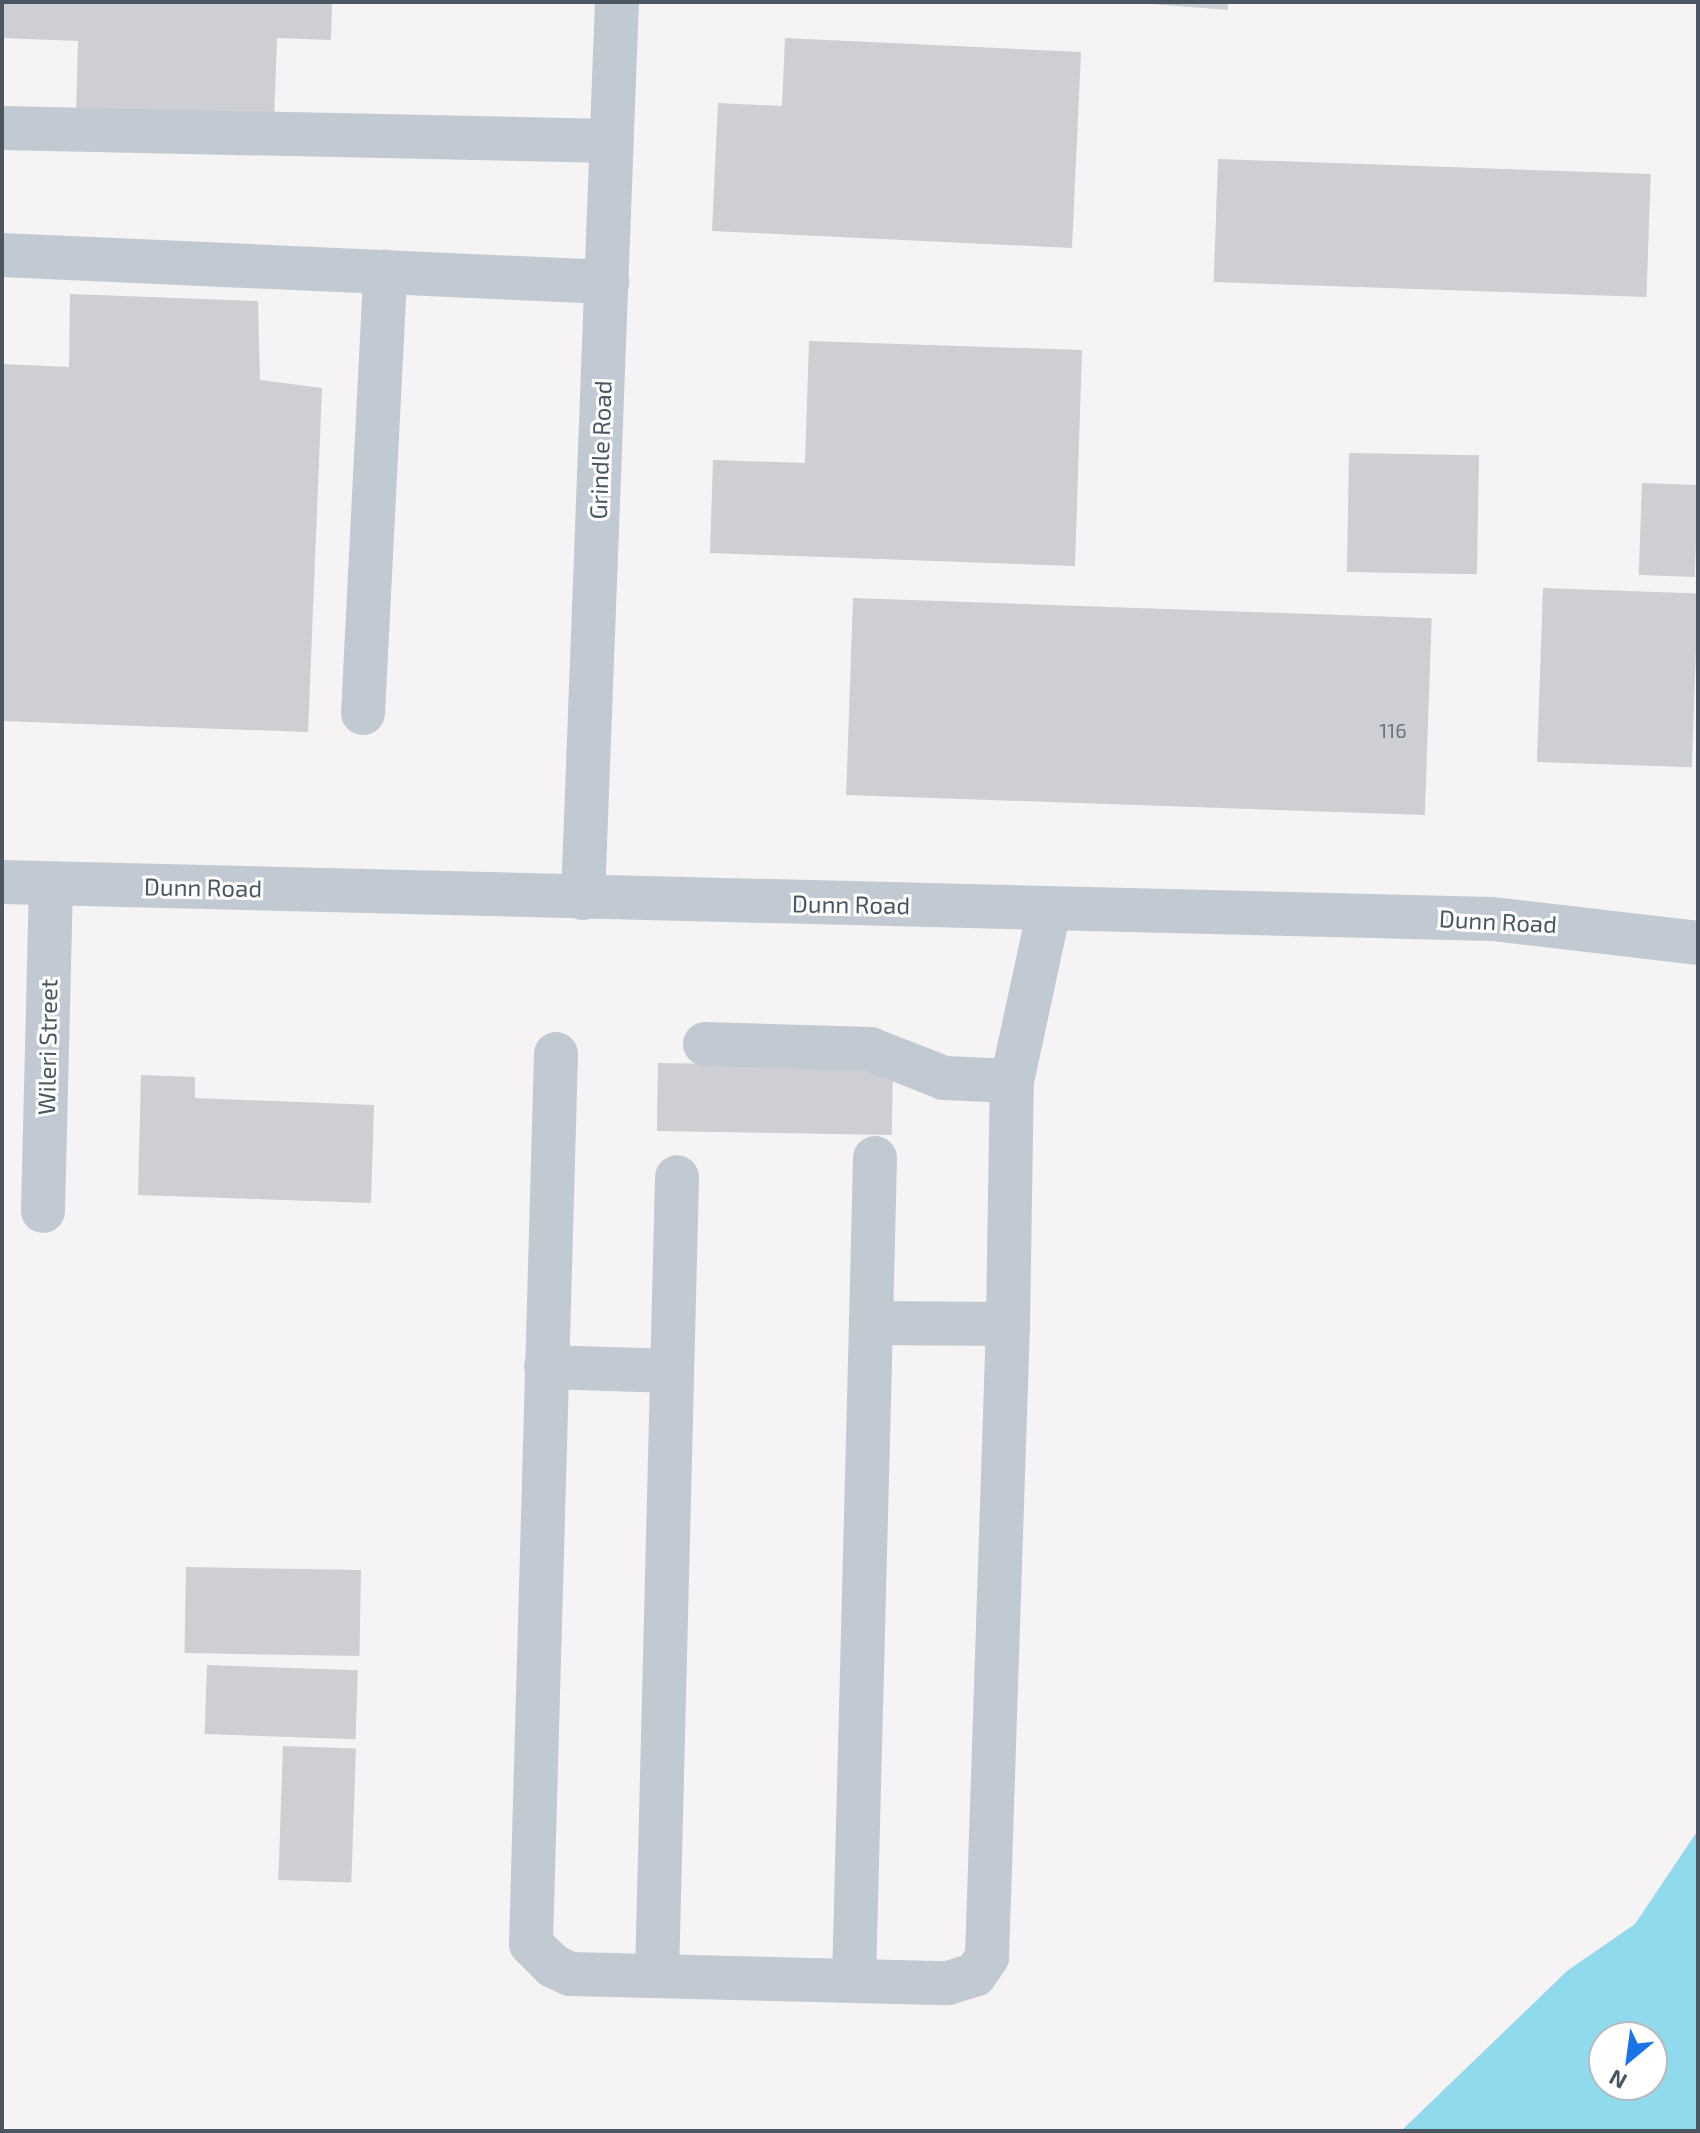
<!DOCTYPE html>
<html>
<head>
<meta charset="utf-8">
<style>
	body { margin:0 }
	#map { position:relative; width:1700px; height:2133px; overflow:hidden; background:#f5f3f3; font-family:"Exo 2",sans-serif }
	div>[style] { position:absolute }
	.water>* { inset:0; background:#90daee }
	.building>* { inset:0; background:#cdcfd5; transform-origin:0 0 }
	.minor>* { height:44px; margin:-22px; padding:0 22px; transform-origin:22px; border-radius:22px; background:#c1cad2 }
	span { translate:-50% -50%; white-space:nowrap; text-align:center; line-height:1.15; -webkit-text-stroke:6px #fff; paint-order:stroke }
	.number-label { font-size:20px; color:#6b747e }
	.number-label span { -webkit-text-stroke-width:0 }
	.street-label { font-size:24px; color:#4a5661 }
	.frame { position:absolute; inset:0; border:4px solid #4a5661; pointer-events:none }
	.north { position:absolute; left:1588px; top:2021px; width:80px; height:80px; box-sizing:border-box; background:#fff; border:2px solid #b7bbc0; border-radius:50%; rotate:209deg; font-size:22px; font-weight:700; line-height:32px; text-align:center; color:#4a5661 }
	.north::after { content:''; display:block; margin:auto; width:28px; height:36px; background:#1a73e8; clip-path:polygon(50% 0,100% 100%,50% 72%,0 100%) }
</style>
</head>
<body>
<div id="map">
	<div class="water">
		<div style="clip-path:polygon(evenodd,1698px 1830px,1698px 2131px,1401px 2131px,1567px 1971px,1635px 1924px,1698px 1830px,1604px 2037px,1652px 2037px,1652px 2085px,1604px 2085px,1604px 2037px)"></div>
	</div>
	<div class="building">
		<div style="clip-path:polygon(2px 2px,332px 2px,331px 40px,277px 38px,274px 121px,76px 114px,78px 41px,2px 38px)"></div>
		<div style="clip-path:polygon(1125px 2px,1228px 2px,1228px 10px)"></div>
		<div style="clip-path:polygon(785px 38px,1081px 52px,1072px 248px,712px 231px,718px 103px,782px 106px)"></div>
		<div style="left:1218px;top:159px;width:433px;height:123px;rotate:2deg"></div>
		<div style="clip-path:polygon(70px 294px,258px 301px,260px 380px,322px 388px,308px 732px,2px 721px,2px 364px,69px 367px)"></div>
		<div style="clip-path:polygon(809px 341px,1082px 350px,1075px 566px,710px 553px,713px 460px,805px 463px)"></div>
		<div style="left:1349px;top:453px;width:130px;height:119px;rotate:1deg"></div>
		<div style="left:1642px;top:483px;width:56px;height:92px;rotate:2deg"></div>
		<div style="left:1543px;top:588px;width:155px;height:174px;rotate:2deg"></div>
		<div style="left:853px;top:598px;width:579px;height:197px;rotate:2deg"></div>
		<div style="left:658px;top:1063px;width:235px;height:68px;rotate:1deg"></div>
		<div style="clip-path:polygon(141px 1075px,195px 1077px,195px 1098px,374px 1105px,371px 1203px,138px 1195px)"></div>
		<div style="left:186px;top:1567px;width:175px;height:86px;rotate:1deg"></div>
		<div style="left:207px;top:1665px;width:151px;height:69px;rotate:2deg"></div>
		<div style="left:283px;top:1746px;width:73px;height:134px;rotate:2deg"></div>
	</div>
	<div class="minor">
		<div style="left:2px;top:128px;width:609px;rotate:1.22deg"></div>
		<div style="left:2px;top:255px;width:606px;rotate:2.56deg"></div>
		<div style="left:363px;top:713px;width:442px;rotate:-87.1deg"></div>
		<div style="left:2px;top:882px;width:1490px;rotate:1.42deg"></div>
		<div style="left:1492px;top:919px;width:207px;rotate:6.6deg"></div>
		<div style="left:583px;top:898px;width:897px;rotate:-87.83deg"></div>
		<div style="left:705px;top:1044px;width:165px;rotate:1.7deg"></div>
		<div style="left:870px;top:1049px;width:79px;rotate:21.4deg"></div>
		<div style="left:944px;top:1078px;width:68px;rotate:2.5deg"></div>
		<div style="left:556px;top:1054px;width:890px;rotate:91.61deg"></div>
		<div style="left:531px;top:1944px;width:31px;rotate:45deg"></div>
		<div style="left:553px;top:1966px;width:19px;rotate:25deg"></div>
		<div style="left:570px;top:1974px;width:378px;rotate:1.4deg"></div>
		<div style="left:948px;top:1983px;width:28px;rotate:-17deg"></div>
		<div style="left:975px;top:1975px;width:22px;rotate:-56deg"></div>
		<div style="left:987px;top:1957px;width:633px;rotate:-88.1deg"></div>
		<div style="left:875px;top:1158px;width:165px;rotate:91.4deg"></div>
		<div style="left:871px;top:1323px;width:137px;rotate:0.4deg"></div>
		<div style="left:1008px;top:1324px;width:243px;rotate:-89.1deg"></div>
		<div style="left:1012px;top:1081px;width:175px;rotate:-77.8deg"></div>
		<div style="left:43px;top:1211px;width:327px;rotate:-88.6deg"></div>
		<div style="left:546px;top:1367px;width:126px;rotate:1.8deg"></div>
		<div style="left:657px;top:1975px;width:798px;rotate:-88.56deg"></div>
		<div style="left:854px;top:1980px;width:657px;rotate:-88.52deg"></div>
	</div>
	<div class="number-label">
		<span style="left:1393px;top:730px">116</span>
	</div>
	<div class="street-label">
		<span style="left:600px;top:450px;rotate:-88deg">Grindle Road</span>
		<span style="left:203px;top:887px;rotate:1deg">Dunn Road</span>
		<span style="left:851px;top:904px;rotate:1deg">Dunn Road</span>
		<span style="left:1498px;top:921px;rotate:3deg">Dunn Road</span>
		<span style="left:47px;top:1047px;rotate:-89deg">Wileri Street</span>
	</div>
	<div class="frame"></div>
	<div class="north">N</div>
</div>
</body>
</html>
